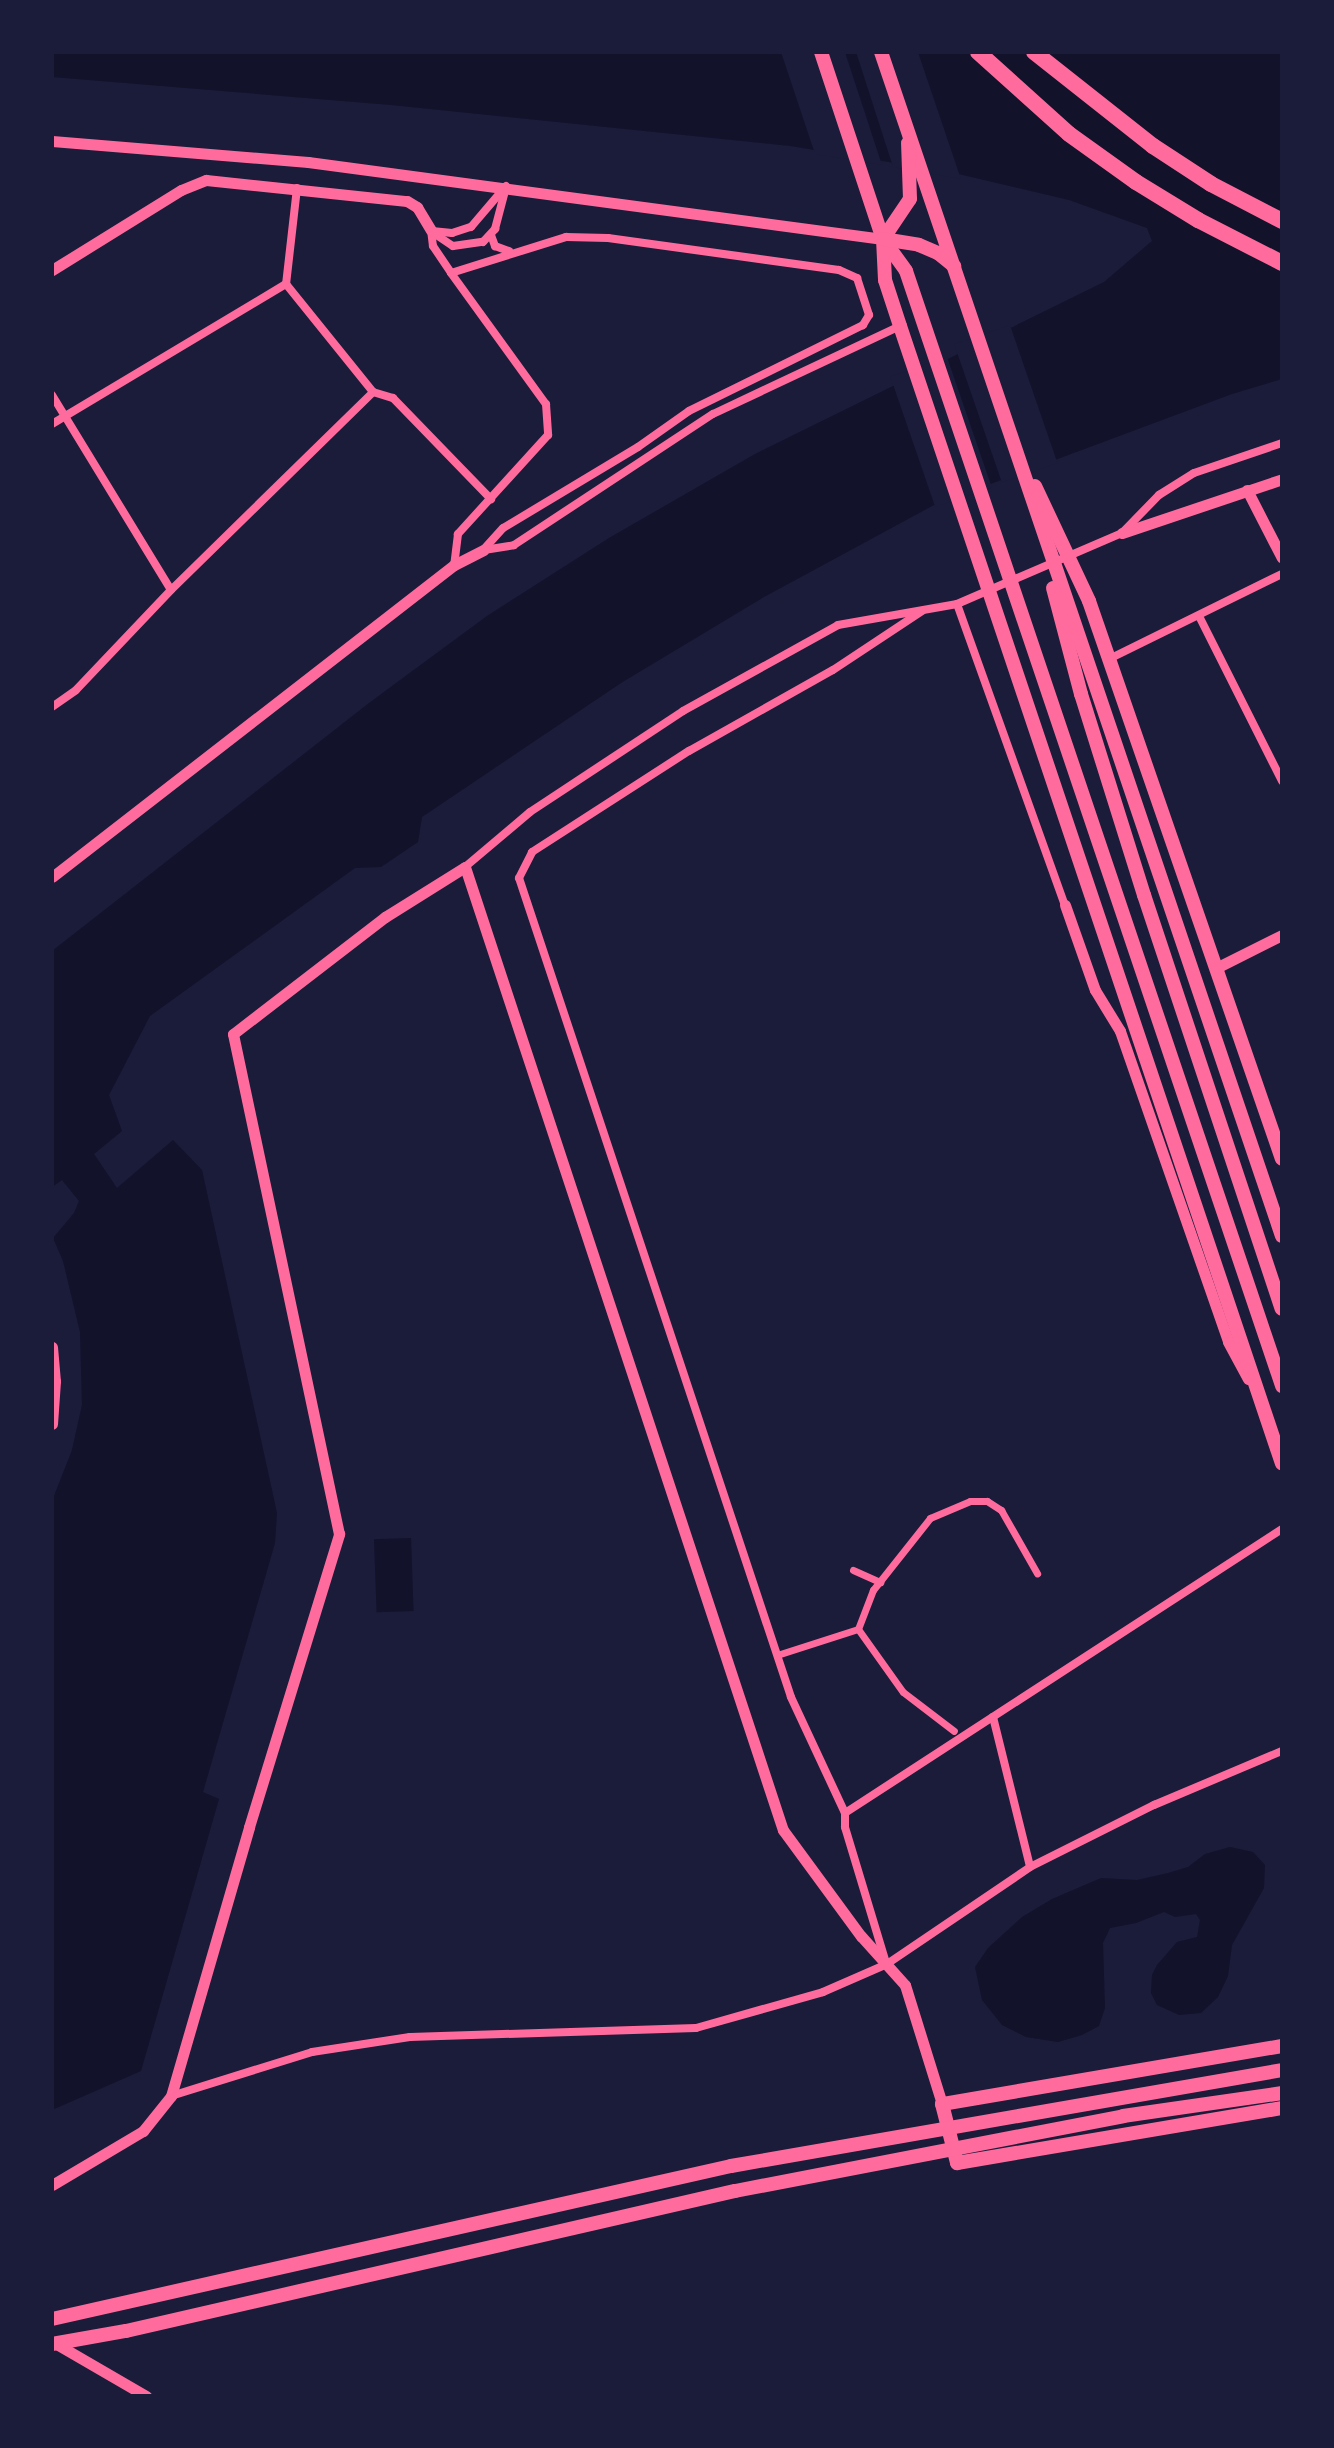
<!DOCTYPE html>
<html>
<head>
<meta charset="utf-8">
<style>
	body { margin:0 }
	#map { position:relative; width:1334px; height:2448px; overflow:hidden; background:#1b1b3a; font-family:Georgia,serif }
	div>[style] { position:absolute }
	.water>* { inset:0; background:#12122b; transform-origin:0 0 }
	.pier>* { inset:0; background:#1b1b3a; transform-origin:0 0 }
	.pedestrian>* { height:7px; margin:-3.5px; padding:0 3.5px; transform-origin:3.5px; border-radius:3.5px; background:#ff6b9d }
	.minor>* { height:8px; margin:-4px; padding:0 4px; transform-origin:4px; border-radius:4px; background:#ff6b9d }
	.tertiary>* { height:11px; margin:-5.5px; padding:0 5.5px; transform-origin:5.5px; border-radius:5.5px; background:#ff6b9d }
	.primary>* { height:14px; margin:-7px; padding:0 7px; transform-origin:7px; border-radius:7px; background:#ff6b9d }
	.trunk>* { height:14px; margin:-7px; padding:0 7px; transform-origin:7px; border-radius:7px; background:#ff6b9d }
	.motorway>* { height:16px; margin:-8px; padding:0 8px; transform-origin:8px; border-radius:8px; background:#ff6b9d }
	span { translate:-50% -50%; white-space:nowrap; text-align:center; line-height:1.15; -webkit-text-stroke:6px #1b1b3a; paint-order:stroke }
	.frame { position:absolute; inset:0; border:54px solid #1b1b3a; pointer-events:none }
</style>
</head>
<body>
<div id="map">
	<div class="water">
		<div style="clip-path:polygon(52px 52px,1282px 52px,1282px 379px,1232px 394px,934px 505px,764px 597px,621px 683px,422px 817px,418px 842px,381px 867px,355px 868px,150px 1016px,109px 1095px,122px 1131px,94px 1154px,117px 1188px,173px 1140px,202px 1170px,277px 1513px,275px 1543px,203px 1792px,219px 1799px,141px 2071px,52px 2110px,52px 1501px,72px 1450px,82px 1405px,80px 1332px,63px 1261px,53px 1238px,74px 1213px,79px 1201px,62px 1180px,52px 1187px,52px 951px,369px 703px,487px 616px,609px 538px,755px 454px,1104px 282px,1152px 241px,1147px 228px,1069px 200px,950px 172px,790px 146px,391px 105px,52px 77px)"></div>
		<div style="left:411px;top:1538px;width:73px;height:37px;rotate:88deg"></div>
		<div style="clip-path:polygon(1230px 1847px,1253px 1852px,1265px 1865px,1264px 1888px,1232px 1945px,1228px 1976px,1218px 1997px,1201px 2013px,1179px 2015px,1157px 2005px,1151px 1993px,1152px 1975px,1157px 1965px,1177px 1942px,1197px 1937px,1200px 1920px,1196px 1914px,1175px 1917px,1164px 1912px,1136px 1923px,1110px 1928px,1103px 1943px,1105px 2008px,1099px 2026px,1082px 2035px,1058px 2042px,1026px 2037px,1002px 2025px,982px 2000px,975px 1967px,988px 1948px,1022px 1917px,1052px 1899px,1101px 1878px,1137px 1880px,1168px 1873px,1188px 1867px,1205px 1854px)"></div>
	</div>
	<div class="pier">
		<div style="clip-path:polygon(781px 52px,845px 52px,882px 165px,815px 154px)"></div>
		<div style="clip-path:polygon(856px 52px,918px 52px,961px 179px,893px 167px)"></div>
		<div style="left:1010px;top:325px;width:146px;height:59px;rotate:71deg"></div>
		<div style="left:947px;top:357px;width:138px;height:60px;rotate:71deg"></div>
	</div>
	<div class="pedestrian">
		<div style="left:853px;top:1570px;width:30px;rotate:24deg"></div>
		<div style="left:858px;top:1629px;width:42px;rotate:-69deg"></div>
		<div style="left:873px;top:1590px;width:92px;rotate:-51.6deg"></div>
		<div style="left:930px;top:1518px;width:43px;rotate:-23deg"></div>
		<div style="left:970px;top:1501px;width:17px"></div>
		<div style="left:987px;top:1501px;width:17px;rotate:33deg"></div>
		<div style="left:1001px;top:1510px;width:73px;rotate:60.3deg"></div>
		<div style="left:777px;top:1655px;width:85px;rotate:-17.8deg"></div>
		<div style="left:858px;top:1629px;width:77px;rotate:54.5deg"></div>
		<div style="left:903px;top:1692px;width:64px;rotate:37.4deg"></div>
	</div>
	<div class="minor">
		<div style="left:297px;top:188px;width:97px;rotate:96.5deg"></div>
		<div style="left:286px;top:284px;width:139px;rotate:51.1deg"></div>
		<div style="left:373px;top:392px;width:21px;rotate:17deg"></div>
		<div style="left:393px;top:398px;width:141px;rotate:45.9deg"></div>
		<div style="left:431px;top:230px;width:16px;rotate:83deg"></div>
		<div style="left:433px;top:246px;width:32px;rotate:56deg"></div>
		<div style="left:451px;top:273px;width:162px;rotate:54.1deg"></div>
		<div style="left:546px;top:404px;width:31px;rotate:86deg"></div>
		<div style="left:548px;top:435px;width:134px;rotate:132.3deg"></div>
		<div style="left:458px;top:534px;width:31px;rotate:97deg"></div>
		<div style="left:432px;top:231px;width:20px;rotate:6deg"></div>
		<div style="left:452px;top:233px;width:20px;rotate:-18deg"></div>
		<div style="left:471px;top:227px;width:54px;rotate:-49.5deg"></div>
		<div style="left:432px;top:232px;width:25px;rotate:34deg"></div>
		<div style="left:453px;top:246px;width:30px;rotate:-8deg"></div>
		<div style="left:483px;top:242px;width:18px;rotate:-47deg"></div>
		<div style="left:495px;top:229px;width:43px;rotate:-75.3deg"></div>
		<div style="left:491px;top:235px;width:12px;rotate:70deg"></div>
		<div style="left:495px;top:246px;width:15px;rotate:20deg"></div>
		<div style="left:451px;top:273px;width:121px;rotate:-17.4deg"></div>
		<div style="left:566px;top:237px;width:42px;rotate:1.4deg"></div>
		<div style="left:608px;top:238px;width:233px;rotate:7.9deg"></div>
		<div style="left:839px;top:270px;width:20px;rotate:24deg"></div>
		<div style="left:857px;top:278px;width:39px;rotate:72deg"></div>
		<div style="left:869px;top:315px;width:12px;rotate:121deg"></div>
		<div style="left:863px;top:325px;width:194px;rotate:153.7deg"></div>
		<div style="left:689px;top:411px;width:62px;rotate:144.8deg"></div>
		<div style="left:638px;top:447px;width:157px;rotate:149deg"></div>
		<div style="left:503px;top:528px;width:30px;rotate:132deg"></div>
		<div style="left:52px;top:395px;width:228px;rotate:58.6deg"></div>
		<div style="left:52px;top:424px;width:273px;rotate:-30.9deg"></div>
		<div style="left:484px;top:550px;width:30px;rotate:-9deg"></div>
		<div style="left:514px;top:545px;width:238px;rotate:-33.4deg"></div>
		<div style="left:713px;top:414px;width:207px;rotate:-25.2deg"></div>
		<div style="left:957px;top:604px;width:320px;rotate:70.3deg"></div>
		<div style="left:1199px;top:616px;width:185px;rotate:63.3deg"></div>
		<div style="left:1109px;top:659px;width:193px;rotate:-26.2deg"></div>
		<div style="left:52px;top:707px;width:29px;rotate:-35deg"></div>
		<div style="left:76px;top:690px;width:138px;rotate:-46.5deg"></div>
		<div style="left:171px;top:590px;width:283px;rotate:-44.4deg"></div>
		<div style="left:465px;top:867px;width:85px;rotate:-40.2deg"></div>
		<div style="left:530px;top:812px;width:183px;rotate:-33.4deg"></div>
		<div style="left:683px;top:711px;width:177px;rotate:-29deg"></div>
		<div style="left:838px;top:625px;width:121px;rotate:-10deg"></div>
		<div style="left:957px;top:604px;width:180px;rotate:-23.3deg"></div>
		<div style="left:1122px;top:533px;width:53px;rotate:-45.8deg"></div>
		<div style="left:1159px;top:495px;width:41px;rotate:-32.2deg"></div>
		<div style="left:1194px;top:473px;width:93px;rotate:-18.8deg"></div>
		<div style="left:993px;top:1717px;width:154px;rotate:76.1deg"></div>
		<div style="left:845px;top:1813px;width:521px;rotate:-33.02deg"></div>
		<div style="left:886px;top:1963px;width:142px;rotate:-106.8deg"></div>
		<div style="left:845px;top:1827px;width:14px;rotate:-90deg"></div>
		<div style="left:845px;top:1813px;width:128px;rotate:-115deg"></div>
		<div style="left:791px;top:1697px;width:863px;rotate:-108.37deg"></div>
		<div style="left:519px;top:878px;width:29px;rotate:-63deg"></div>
		<div style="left:532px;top:852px;width:187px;rotate:-32.8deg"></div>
		<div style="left:689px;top:751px;width:165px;rotate:-29.4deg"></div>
		<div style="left:833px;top:670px;width:107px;rotate:-33.5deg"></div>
		<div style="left:171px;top:2096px;width:148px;rotate:-17.3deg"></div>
		<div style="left:312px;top:2052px;width:99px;rotate:-8.7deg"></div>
		<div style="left:410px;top:2037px;width:286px;rotate:-1.8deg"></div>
		<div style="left:696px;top:2028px;width:132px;rotate:-15.8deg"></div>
		<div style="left:823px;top:1992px;width:70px;rotate:-23.6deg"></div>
		<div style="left:887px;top:1964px;width:173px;rotate:-34.1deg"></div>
		<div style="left:1030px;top:1867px;width:139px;rotate:-26.6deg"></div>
		<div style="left:1154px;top:1805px;width:139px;rotate:-22.9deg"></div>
	</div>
	<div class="tertiary">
		<div style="left:52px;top:141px;width:257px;rotate:4.7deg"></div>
		<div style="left:308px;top:162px;width:580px;rotate:7.63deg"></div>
		<div style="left:52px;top:270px;width:152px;rotate:-31.8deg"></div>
		<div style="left:181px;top:190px;width:27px;rotate:-22deg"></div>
		<div style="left:206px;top:180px;width:202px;rotate:6deg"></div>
		<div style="left:407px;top:201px;width:12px;rotate:31deg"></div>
		<div style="left:417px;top:207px;width:27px;rotate:59deg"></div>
		<div style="left:1247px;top:490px;width:76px;rotate:62.8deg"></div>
		<div style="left:1122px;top:533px;width:169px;rotate:-18.6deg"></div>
		<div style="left:52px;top:877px;width:509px;rotate:-37.82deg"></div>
		<div style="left:454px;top:565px;width:33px;rotate:-27deg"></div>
		<div style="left:1065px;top:905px;width:90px;rotate:70.6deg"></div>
		<div style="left:1095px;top:990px;width:48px;rotate:58.6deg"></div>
		<div style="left:1120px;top:1031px;width:329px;rotate:70.8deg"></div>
		<div style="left:1228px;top:1342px;width:42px;rotate:61.6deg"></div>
		<div style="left:1216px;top:968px;width:74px;rotate:-26.6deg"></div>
		<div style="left:52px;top:1347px;width:34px;rotate:85deg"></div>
		<div style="left:55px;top:1381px;width:43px;rotate:94deg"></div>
		<div style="left:52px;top:2185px;width:106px;rotate:-30.7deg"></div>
		<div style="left:143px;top:2131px;width:45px;rotate:-51.3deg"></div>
		<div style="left:171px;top:2096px;width:280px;rotate:-73.8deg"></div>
		<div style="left:249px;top:1827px;width:307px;rotate:-72.9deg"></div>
		<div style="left:339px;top:1534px;width:511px;rotate:-101.97deg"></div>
		<div style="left:233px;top:1034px;width:192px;rotate:-37.6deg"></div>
		<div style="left:385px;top:917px;width:94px;rotate:-32deg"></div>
		<div style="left:465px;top:867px;width:1014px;rotate:71.73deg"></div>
		<div style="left:783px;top:1830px;width:132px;rotate:53.7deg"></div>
		<div style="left:861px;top:1936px;width:66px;rotate:48.1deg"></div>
		<div style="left:905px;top:1985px;width:125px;rotate:72.7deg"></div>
		<div style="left:53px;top:2342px;width:108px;rotate:30.1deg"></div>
	</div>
	<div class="primary">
		<div style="left:1282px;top:2046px;width:345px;rotate:170.3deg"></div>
		<div style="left:942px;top:2104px;width:61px;rotate:75.7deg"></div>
		<div style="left:957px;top:2163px;width:330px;rotate:-9.6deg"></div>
		<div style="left:52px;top:2319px;width:696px;rotate:-12.7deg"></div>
		<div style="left:731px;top:2166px;width:559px;rotate:-9.88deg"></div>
		<div style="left:52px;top:2344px;width:75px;rotate:-10deg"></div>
		<div style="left:126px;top:2331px;width:625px;rotate:-12.95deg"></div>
		<div style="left:735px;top:2191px;width:395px;rotate:-10.9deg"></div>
		<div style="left:1123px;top:2116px;width:161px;rotate:-8.2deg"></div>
	</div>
	<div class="trunk">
		<div style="left:821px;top:52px;width:197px;rotate:71.7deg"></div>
		<div style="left:883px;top:239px;width:39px;rotate:54deg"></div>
		<div style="left:906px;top:271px;width:1177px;rotate:71.36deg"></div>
		<div style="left:881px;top:52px;width:1250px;rotate:71.29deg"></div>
		<div style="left:883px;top:239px;width:41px;rotate:87.2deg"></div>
		<div style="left:885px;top:280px;width:48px;rotate:71.9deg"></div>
		<div style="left:900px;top:326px;width:1200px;rotate:71.44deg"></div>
		<div style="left:883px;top:239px;width:48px;rotate:-56deg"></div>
		<div style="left:910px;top:199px;width:56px;rotate:-92deg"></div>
		<div style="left:883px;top:239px;width:36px;rotate:9deg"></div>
		<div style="left:919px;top:245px;width:21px;rotate:23deg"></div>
		<div style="left:938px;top:253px;width:21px;rotate:39deg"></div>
		<div style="left:1035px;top:486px;width:127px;rotate:64.8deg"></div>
		<div style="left:1089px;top:601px;width:590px;rotate:70.92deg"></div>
		<div style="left:1053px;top:588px;width:110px;rotate:75.2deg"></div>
		<div style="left:1081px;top:694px;width:211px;rotate:72.6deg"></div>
		<div style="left:1144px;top:895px;width:436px;rotate:71.6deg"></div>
	</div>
	<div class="motorway">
		<div style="left:978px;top:52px;width:122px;rotate:42deg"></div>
		<div style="left:1069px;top:134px;width:82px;rotate:35.6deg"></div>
		<div style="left:1136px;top:182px;width:73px;rotate:31.5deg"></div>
		<div style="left:1198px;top:220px;width:94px;rotate:27.1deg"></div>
		<div style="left:1034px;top:52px;width:152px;rotate:38.3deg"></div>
		<div style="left:1153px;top:146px;width:69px;rotate:33.2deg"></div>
		<div style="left:1211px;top:184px;width:80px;rotate:27.5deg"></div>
	</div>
	<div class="frame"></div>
</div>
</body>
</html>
